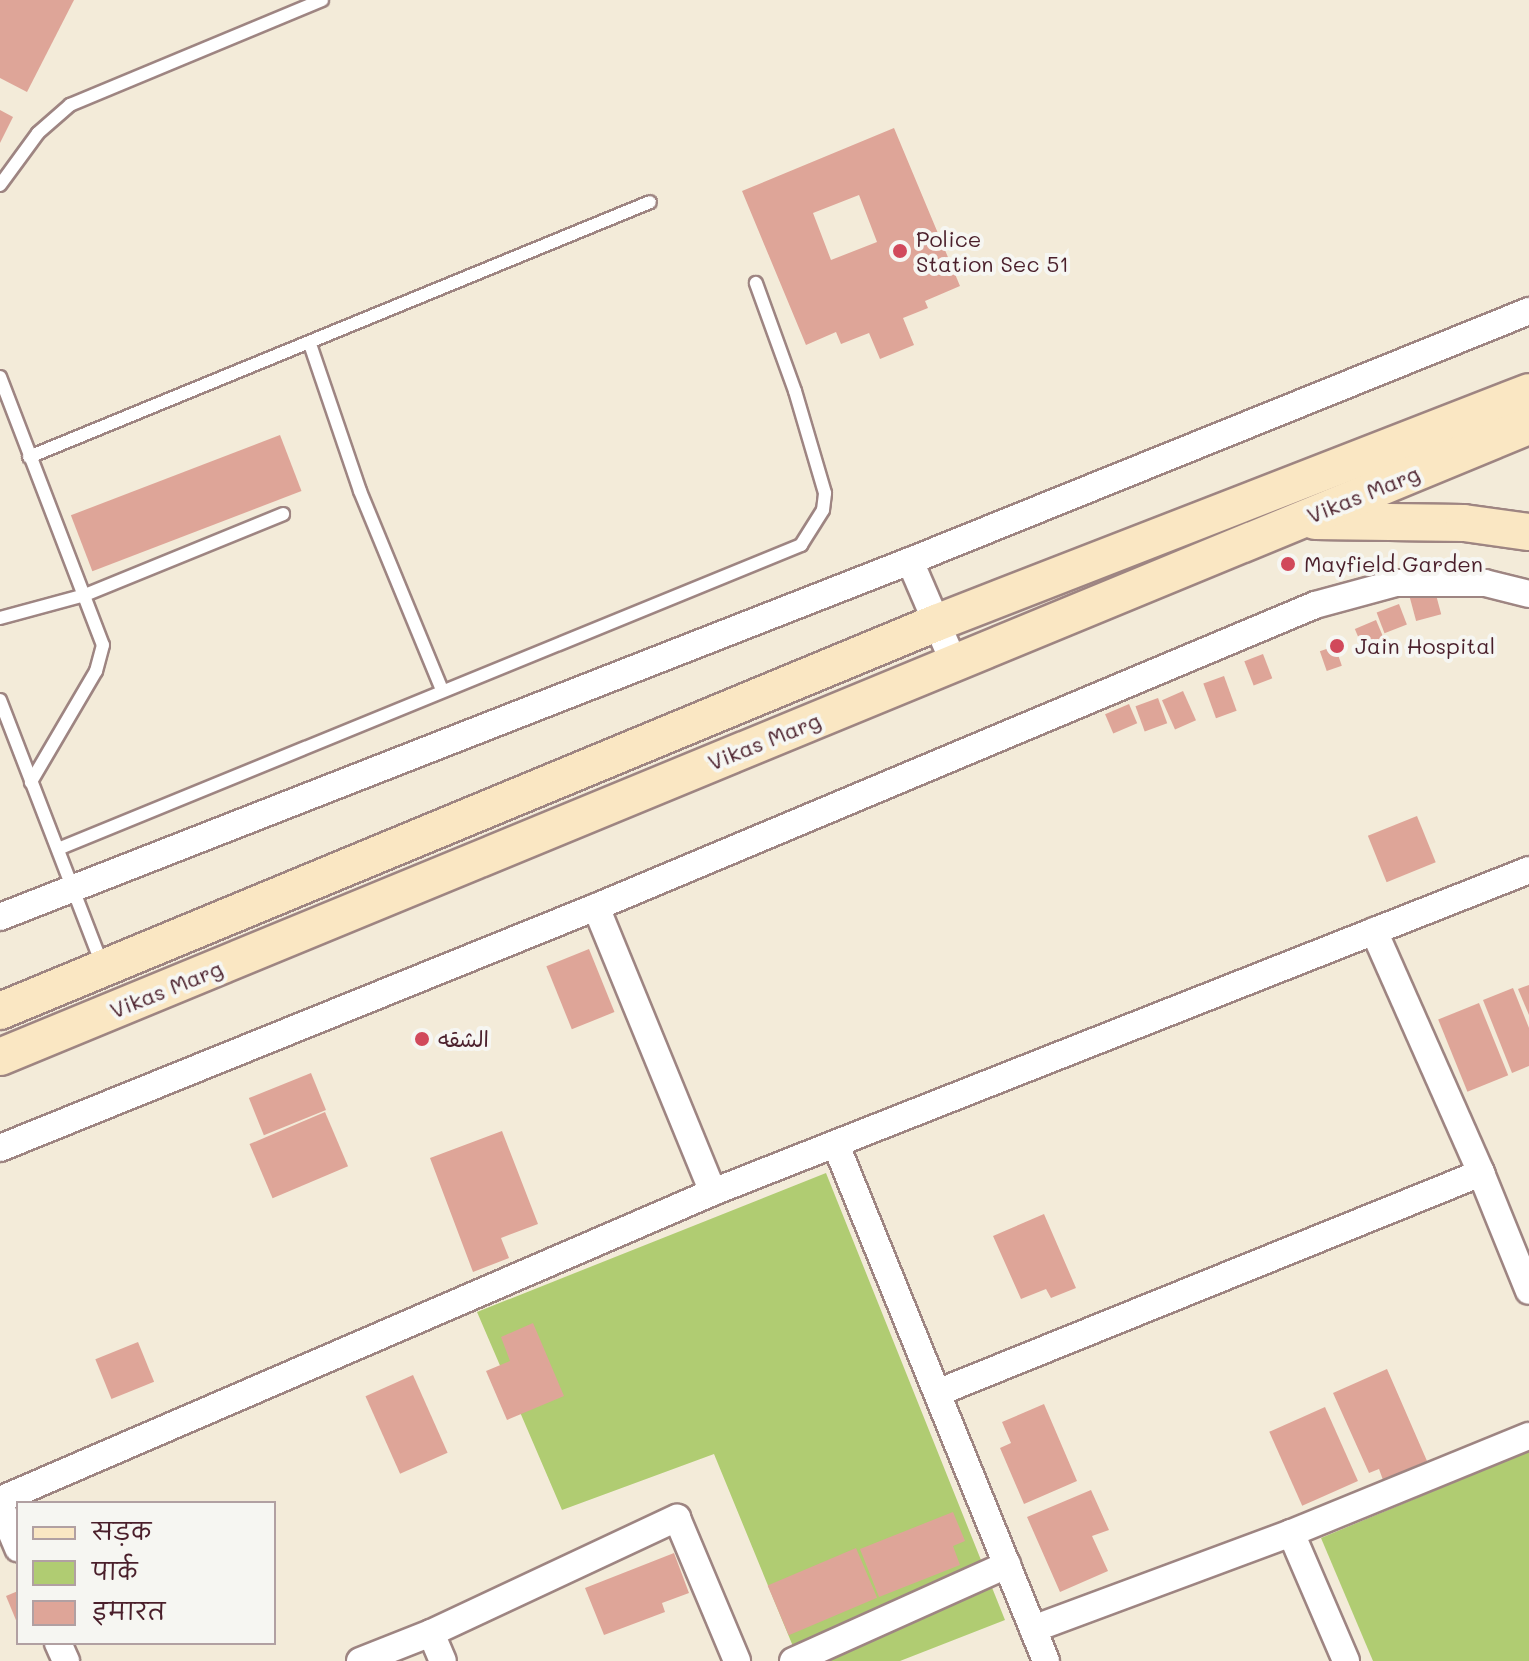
<!DOCTYPE html>
<html>
<head>
<meta charset="utf-8">
<style>
	body { margin:0 }
	#map { position:relative; width:1529px; height:1661px; overflow:hidden; background:#f3ebd9; font-family:Mali,"Playpen Sans Arabic","Playpen Sans Deva",sans-serif }
	div>[style] { position:absolute }
	.green>* { inset:0; background:#b0cc72 }
	.building>* { inset:0; background:#dea598; transform-origin:0 0 }
	.roads { filter:drop-shadow(2px 0 #9e8582) drop-shadow(-2px 0 #9e8582) drop-shadow(0 2px #9e8582) drop-shadow(0 -2px #9e8582) }
	.service>* { height:12px; margin:-6px; padding:0 6px; transform-origin:6px; border-radius:6px; background:#fff }
	.minor>* { height:26px; margin:-13px; padding:0 13px; transform-origin:13px; border-radius:13px; background:#fff }
	.secondary>* { height:36px; margin:-18px; padding:0 18px; transform-origin:18px; border-radius:18px; background:#fae7c3 }
	.dots>* { width:22px; height:22px; translate:-50% -50%; box-sizing:border-box; border:4px solid #f6f6f2; border-radius:50% }
	span { translate:-50% -50%; white-space:nowrap; text-align:center; line-height:1.15; -webkit-text-stroke:8px #f6f6f2; paint-order:stroke }
	.poi-label { font-size:22px; color:#4a1f2b }
	.left { translate:0 -50%; text-align:left }
	.street-label { font-size:22px; color:#4a1f2b }
	.legend { position:absolute; left:16px; top:1501px; width:260px; height:144px; box-sizing:border-box; background:#f6f6f2; border:2px solid #b1a0a2; margin:0; padding:10px 14px; list-style:none; font-size:24px; color:#4a1f2b }
	.legend li { display:flex; align-items:center; gap:16px; height:40px }
	.legend b { width:40px; border:2px solid #b1a0a2 }
</style>
</head>
<body>
<div id="map">
	<div class="green">
		<div style="clip-path:polygon(826px 1173px,1005px 1620px,900px 1661px,799px 1661px,714px 1454px,562px 1510px,477px 1312px)"></div>
		<div style="clip-path:polygon(1529px 1451px,1529px 1661px,1373px 1661px,1321px 1538px)"></div>
	</div>
	<div class="building">
		<div style="clip-path:polygon(0 0,74px 0,27px 92px,0 78px)"></div>
		<div style="clip-path:polygon(0 110px,13px 117px,0 143px)"></div>
		<div style="clip-path:polygon(evenodd,894px 128px,960px 286px,925px 301px,928px 308px,903px 318px,914px 345px,880px 359px,869px 333px,841px 344px,836px 332px,806px 345px,742px 191px,894px 128px,859px 195px,877px 242px,831px 260px,813px 213px,859px 195px)"></div>
		<div style="left:280px;top:435px;width:60px;height:224px;rotate:69deg"></div>
		<div style="left:1435px;top:591px;width:24px;height:26px;rotate:75deg"></div>
		<div style="left:1399px;top:604px;width:22px;height:24px;rotate:69deg"></div>
		<div style="left:1376px;top:620px;width:23px;height:23px;rotate:67deg"></div>
		<div style="left:1335px;top:646px;width:21px;height:16px;rotate:71deg"></div>
		<div style="left:1263px;top:654px;width:26px;height:20px;rotate:69deg"></div>
		<div style="left:1224px;top:676px;width:37px;height:22px;rotate:70deg"></div>
		<div style="left:1183px;top:691px;width:32px;height:23px;rotate:66deg"></div>
		<div style="left:1158px;top:698px;width:27px;height:24px;rotate:70deg"></div>
		<div style="left:1129px;top:704px;width:21px;height:26px;rotate:67deg"></div>
		<div style="left:1417px;top:816px;width:50px;height:53px;rotate:68deg"></div>
		<div style="left:589px;top:949px;width:68px;height:46px;rotate:68deg"></div>
		<div style="clip-path:polygon(1529px 985px,1529px 1015px,1518px 989px)"></div>
		<div style="clip-path:polygon(1513px 988px,1529px 1028px,1529px 1066px,1512px 1073px,1483px 1000px)"></div>
		<div style="left:1479px;top:1003px;width:78px;height:44px;rotate:68deg"></div>
		<div style="left:311px;top:1073px;width:40px;height:67px;rotate:68deg"></div>
		<div style="left:325px;top:1112px;width:59px;height:82px;rotate:67deg"></div>
		<div style="clip-path:polygon(502px 1131px,538px 1224px,501px 1238px,509px 1258px,473px 1272px,430px 1158px)"></div>
		<div style="clip-path:polygon(1044px 1214px,1076px 1288px,1051px 1298px,1046px 1289px,1021px 1299px,993px 1236px)"></div>
		<div style="clip-path:polygon(533px 1323px,564px 1396px,507px 1420px,486px 1371px,510px 1361px,501px 1337px)"></div>
		<div style="left:138px;top:1342px;width:43px;height:46px;rotate:68deg"></div>
		<div style="clip-path:polygon(1387px 1369px,1427px 1461px,1383px 1480px,1379px 1469px,1369px 1473px,1333px 1393px)"></div>
		<div style="left:413px;top:1375px;width:85px;height:52px;rotate:66deg"></div>
		<div style="clip-path:polygon(1044px 1404px,1077px 1481px,1024px 1504px,1000px 1448px,1011px 1443px,1002px 1422px)"></div>
		<div style="left:1325px;top:1407px;width:81px;height:61px;rotate:66deg"></div>
		<div style="clip-path:polygon(1091px 1490px,1109px 1530px,1092px 1536px,1108px 1571px,1060px 1592px,1027px 1517px)"></div>
		<div style="clip-path:polygon(953px 1512px,965px 1541px,953px 1546px,960px 1565px,879px 1597px,860px 1549px)"></div>
		<div style="left:856px;top:1548px;width:54px;height:96px;rotate:67deg"></div>
		<div style="clip-path:polygon(674px 1553px,689px 1593px,662px 1603px,665px 1612px,604px 1635px,585px 1588px)"></div>
		<div style="clip-path:polygon(18px 1591px,18px 1625px,6px 1596px)"></div>
	</div>
	<div class="roads">
		<div class="service">
			<div style="left:0;top:185px;width:64px;rotate:-53.8deg"></div>
			<div style="left:38px;top:133px;width:43px;rotate:-41.2deg"></div>
			<div style="left:70px;top:105px;width:273px;rotate:-22.6deg"></div>
			<div style="left:310px;top:344px;width:155px;rotate:71.2deg"></div>
			<div style="left:360px;top:491px;width:215px;rotate:67.6deg"></div>
			<div style="left:0;top:377px;width:287px;rotate:69deg"></div>
			<div style="left:103px;top:645px;width:27px;rotate:105deg"></div>
			<div style="left:96px;top:671px;width:129px;rotate:120.4deg"></div>
			<div style="left:29px;top:457px;width:671px;rotate:-22.32deg"></div>
			<div style="left:0;top:618px;width:88px;rotate:-15.1deg"></div>
			<div style="left:85px;top:595px;width:214px;rotate:-22.2deg"></div>
			<div style="left:0;top:700px;width:283px;rotate:68.9deg"></div>
			<div style="left:58px;top:849px;width:803px;rotate:-22.25deg"></div>
			<div style="left:801px;top:545px;width:41px;rotate:-57.8deg"></div>
			<div style="left:823px;top:510px;width:17px;rotate:-83deg"></div>
			<div style="left:825px;top:493px;width:106px;rotate:-106.4deg"></div>
			<div style="left:795px;top:391px;width:115px;rotate:-109.9deg"></div>
		</div>
		<div class="minor">
			<div style="left:910px;top:561px;width:111px;rotate:66.7deg"></div>
			<div style="left:596px;top:907px;width:308px;rotate:67.7deg"></div>
			<div style="left:0;top:917px;width:977px;rotate:-21.37deg"></div>
			<div style="left:910px;top:561px;width:668px;rotate:-21.99deg"></div>
			<div style="left:1374px;top:931px;width:265px;rotate:66.1deg"></div>
			<div style="left:1481px;top:1173px;width:127px;rotate:67.9deg"></div>
			<div style="left:836px;top:1145px;width:557px;rotate:67.85deg"></div>
			<div style="left:0;top:1148px;width:643px;rotate:-22.02deg"></div>
			<div style="left:596px;top:907px;width:780px;rotate:-22.78deg"></div>
			<div style="left:1315px;top:605px;width:84px;rotate:-15.2deg"></div>
			<div style="left:1396px;top:583px;width:89px"></div>
			<div style="left:1485px;top:583px;width:45px;rotate:14deg"></div>
			<div style="left:937px;top:1393px;width:587px;rotate:-22.02deg"></div>
			<div style="left:0;top:1500px;width:777px;rotate:-23.36deg"></div>
			<div style="left:713px;top:1192px;width:877px;rotate:-21.53deg"></div>
			<div style="left:0;top:1505px;width:47px;rotate:67.3deg"></div>
			<div style="left:1291px;top:1533px;width:139px;rotate:66.7deg"></div>
			<div style="left:1033px;top:1629px;width:275px;rotate:-20.4deg"></div>
			<div style="left:1291px;top:1533px;width:257px;rotate:-22.2deg"></div>
			<div style="left:431px;top:1633px;width:30px;rotate:67deg"></div>
			<div style="left:58px;top:1643px;width:20px;rotate:66deg"></div>
			<div style="left:360px;top:1661px;width:76px;rotate:-21.5deg"></div>
			<div style="left:431px;top:1633px;width:272px;rotate:-25.1deg"></div>
			<div style="left:677px;top:1518px;width:155px;rotate:67.2deg"></div>
			<div style="left:793px;top:1661px;width:235px;rotate:-24.2deg"></div>
		</div>
		<div class="secondary">
			<div style="left:1315px;top:521px;width:149px;rotate:0.8deg"></div>
			<div style="left:1464px;top:523px;width:66px;rotate:7.9deg"></div>
			<div style="left:0;top:1011px;width:1013px;rotate:-22.52deg"></div>
			<div style="left:936px;top:623px;width:636px;rotate:-21.28deg"></div>
			<div style="left:0;top:1057px;width:1654px;rotate:-22.43deg"></div>
		</div>
	</div>
	<div class="dots">
		<div style="left:900px;top:251px;background:#d1495b"></div>
		<div style="left:1288px;top:564px;background:#d1495b"></div>
		<div style="left:1337px;top:646px;background:#d1495b"></div>
		<div style="left:422px;top:1039px;background:#d1495b"></div>
	</div>
	<div class="poi-label">
		<span class="left" style="left:916px;top:251px">Police<br>Station Sec 51</span>
		<span class="left" style="left:1304px;top:564px">Mayfield Garden</span>
		<span class="left" style="left:1355px;top:646px">Jain Hospital</span>
		<span class="left" style="left:438px;top:1039px">الشقه</span>
	</div>
	<div class="street-label">
		<span style="left:1363px;top:494px;rotate:-22deg">Vikas Marg</span>
		<span style="left:764px;top:741px;rotate:-22deg">Vikas Marg</span>
		<span style="left:166px;top:989px;rotate:-22deg">Vikas Marg</span>
	</div>
	<ul class="legend">
	<li><b style="height:10px;background:#fae7c3"></b>सड़क</li>
	<li><b style="height:22px;background:#b0cc72"></b>पार्क</li>
	<li><b style="height:22px;background:#dea598"></b>इमारत</li>
	</ul>
</div>
</body>
</html>
